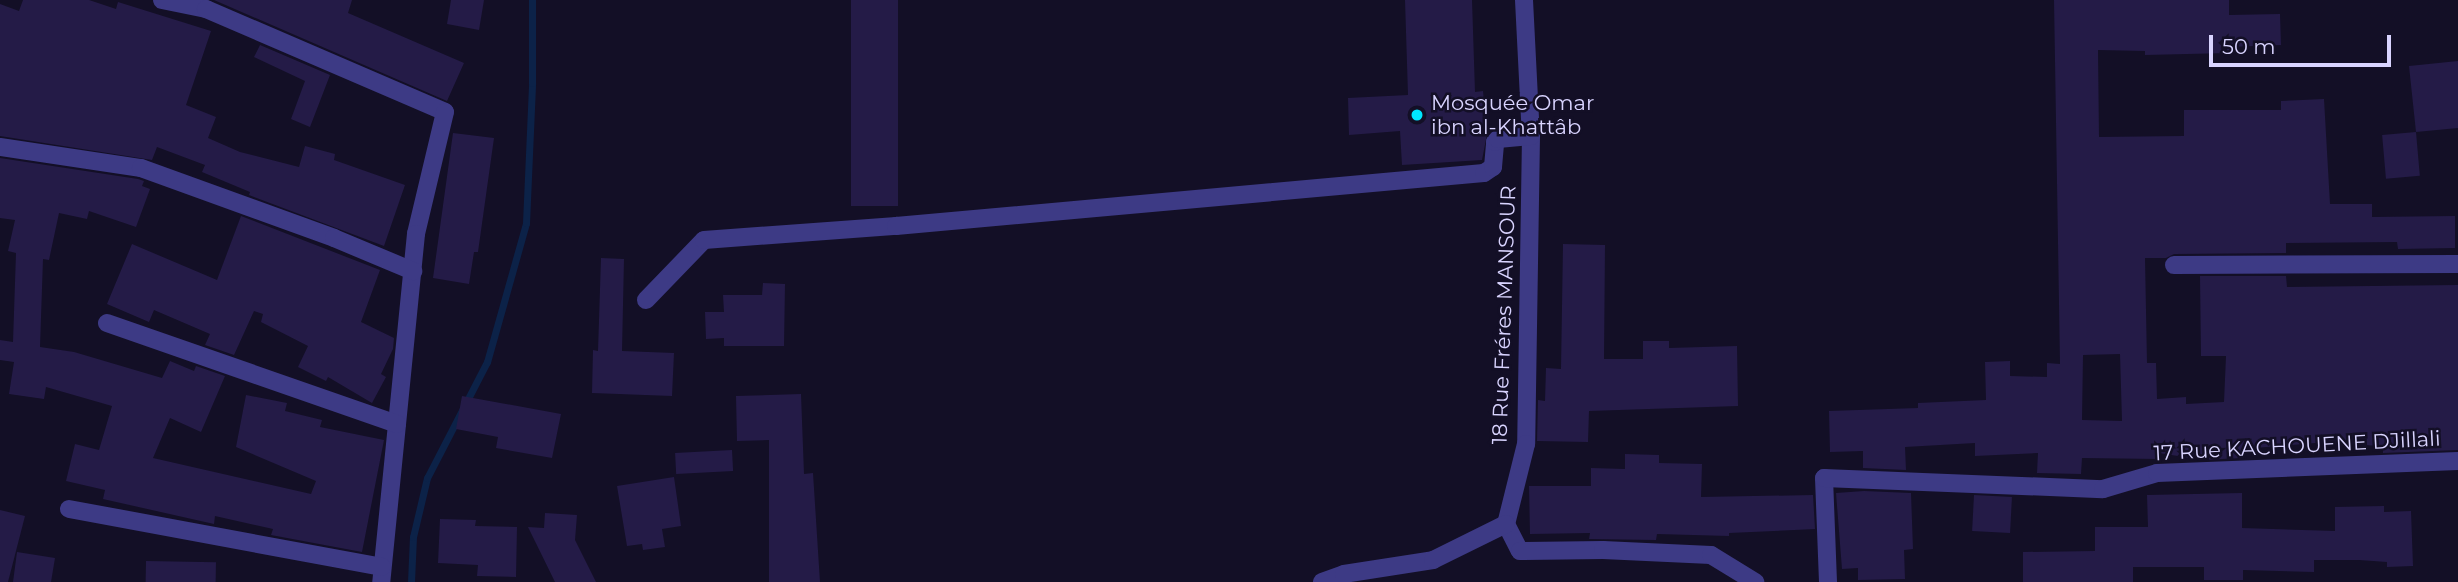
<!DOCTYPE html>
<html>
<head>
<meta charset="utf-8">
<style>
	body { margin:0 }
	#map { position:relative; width:2458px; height:582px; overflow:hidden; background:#130f26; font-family:Montserrat,sans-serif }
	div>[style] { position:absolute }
	.stream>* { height:7px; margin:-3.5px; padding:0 3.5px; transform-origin:3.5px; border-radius:3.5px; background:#0c2248 }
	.building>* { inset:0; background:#241b47; transform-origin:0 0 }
	.minor>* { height:18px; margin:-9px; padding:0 9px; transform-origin:9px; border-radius:9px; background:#3d3a85 }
	.dots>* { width:19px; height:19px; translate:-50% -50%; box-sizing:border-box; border:4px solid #130f26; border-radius:50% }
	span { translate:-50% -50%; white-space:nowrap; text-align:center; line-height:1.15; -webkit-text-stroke:5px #130f26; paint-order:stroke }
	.poi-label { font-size:21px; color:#d9d4ff }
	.left { translate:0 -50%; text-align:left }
	.street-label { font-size:21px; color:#d9d4ff }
	.scale { position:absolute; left:2209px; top:35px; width:182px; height:32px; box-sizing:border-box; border:4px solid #d9d4ff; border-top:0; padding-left:9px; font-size:21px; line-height:24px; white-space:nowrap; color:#d9d4ff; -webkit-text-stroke:5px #130f26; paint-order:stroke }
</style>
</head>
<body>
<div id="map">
	<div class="stream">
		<div style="left:411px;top:582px;width:45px;rotate:-87.5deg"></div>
		<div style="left:413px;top:537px;width:61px;rotate:-76.7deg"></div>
		<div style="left:427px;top:478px;width:131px;rotate:-62.7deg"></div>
		<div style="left:487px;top:362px;width:144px;rotate:-74.3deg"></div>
		<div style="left:526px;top:223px;width:140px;rotate:-87.5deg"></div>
		<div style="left:532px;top:83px;width:83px;rotate:-90deg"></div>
	</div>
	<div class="building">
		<div style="clip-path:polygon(23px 0,89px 0,116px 9px,118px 2px,211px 31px,186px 105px,216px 117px,208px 138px,240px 152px,299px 167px,305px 146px,335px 154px,334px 160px,405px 185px,384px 246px,249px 195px,250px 192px,202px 172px,205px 165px,157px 147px,152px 160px,0 136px,0 4px,19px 11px)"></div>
		<div style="clip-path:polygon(214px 0,352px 0,348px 13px,464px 63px,447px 101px)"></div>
		<div style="clip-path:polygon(451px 0,484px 0,479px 30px,447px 24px)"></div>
		<div style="left:851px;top:0;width:47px;height:206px"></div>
		<div style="clip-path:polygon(1405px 0,1472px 0,1475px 92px,1483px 91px,1487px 134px,1482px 160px,1402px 165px,1400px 131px,1349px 135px,1348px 98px,1408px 95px)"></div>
		<div style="clip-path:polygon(evenodd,2054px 0,2229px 0,2229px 15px,2280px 14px,2281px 45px,2229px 47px,2229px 53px,2145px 55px,2145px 51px,2098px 50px,2099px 137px,2184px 136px,2184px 110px,2281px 110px,2281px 101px,2324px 99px,2330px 204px,2372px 204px,2372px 217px,2455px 216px,2455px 248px,2398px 249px,2397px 242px,2286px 243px,2286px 253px,2174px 254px,2166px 258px,2145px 258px,2147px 363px,2156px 363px,2157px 399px,2186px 397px,2186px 404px,2224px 402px,2226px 356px,2201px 356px,2200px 276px,2286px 276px,2287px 287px,2458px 285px,2458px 450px,2383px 453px,2383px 446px,2315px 443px,2242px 449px,2242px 458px,2203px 460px,2159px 453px,2159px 459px,2082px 458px,2081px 474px,2037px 473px,2038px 453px,1975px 456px,1975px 443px,1905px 447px,1906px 470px,1863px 468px,1863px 451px,1830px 452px,1829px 411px,1918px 408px,1918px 403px,1986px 400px,1985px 362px,2010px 361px,2010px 376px,2047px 377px,2047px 363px,2060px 364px,2054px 0,2120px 354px,2122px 421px,2082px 420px,2083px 355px,2120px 354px)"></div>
		<div style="clip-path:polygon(260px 45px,330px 75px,310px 127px,291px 119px,305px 81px,254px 57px)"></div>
		<div style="clip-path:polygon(2458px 61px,2458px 128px,2416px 132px,2409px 66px)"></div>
		<div style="left:2416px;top:132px;width:44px;height:34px;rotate:85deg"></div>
		<div style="clip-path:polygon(453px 133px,494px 138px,478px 252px,474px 252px,469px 284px,433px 278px)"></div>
		<div style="clip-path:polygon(0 158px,138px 179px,144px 181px,142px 186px,150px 189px,136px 227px,89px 211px,87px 219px,59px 213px,49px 260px,43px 259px,40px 347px,74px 352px,162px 378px,170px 361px,194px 371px,196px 366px,225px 376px,201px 432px,170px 418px,153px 458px,311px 494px,316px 481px,236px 447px,246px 395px,287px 403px,285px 411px,322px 420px,320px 427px,384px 440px,362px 552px,271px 535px,273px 529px,215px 516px,214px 524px,103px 499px,105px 490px,66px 481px,75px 444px,99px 450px,112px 406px,46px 387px,44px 399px,9px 394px,14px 362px,0 360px,0 340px,13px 342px,16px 253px,8px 251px,15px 220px,0 218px)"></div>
		<div style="clip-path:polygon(241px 216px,380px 270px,361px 322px,394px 338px,393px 349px,381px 374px,386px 377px,372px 403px,328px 377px,326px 381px,298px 367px,308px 346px,261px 322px,263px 314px,254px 311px,234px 355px,205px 345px,210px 334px,154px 310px,149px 322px,107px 304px,132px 244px,217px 280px)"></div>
		<div style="clip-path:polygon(1563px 244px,1605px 245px,1604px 359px,1643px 359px,1643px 341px,1669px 341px,1669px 348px,1737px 346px,1738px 406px,1589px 411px,1588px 442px,1537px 441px,1538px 400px,1545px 401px,1546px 368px,1561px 369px)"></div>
		<div style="clip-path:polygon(601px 258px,624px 259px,622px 351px,674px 353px,672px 396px,592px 393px,593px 350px,598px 351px)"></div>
		<div style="clip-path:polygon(763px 283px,785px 284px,784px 346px,724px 346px,724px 338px,706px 339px,705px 312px,724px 312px,723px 295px,762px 295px)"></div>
		<div style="clip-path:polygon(801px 394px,804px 474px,813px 473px,820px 582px,769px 582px,769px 440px,737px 441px,736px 396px)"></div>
		<div style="clip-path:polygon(462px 396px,561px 414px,552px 458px,496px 448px,498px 437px,456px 429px)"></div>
		<div style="left:732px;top:450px;width:21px;height:57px;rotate:87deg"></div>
		<div style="clip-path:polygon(1625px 454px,1659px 455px,1659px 463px,1702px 464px,1701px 497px,1813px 495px,1815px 529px,1729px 533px,1729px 536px,1657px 534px,1656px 540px,1589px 539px,1590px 533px,1530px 534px,1529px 486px,1591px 486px,1591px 468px,1625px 469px)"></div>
		<div style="clip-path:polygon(674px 477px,681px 526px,662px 529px,665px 547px,643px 550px,642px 544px,627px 546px,617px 486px)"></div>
		<div style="clip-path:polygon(1864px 491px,1911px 493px,1913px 549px,1904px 550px,1905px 579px,1858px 580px,1858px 568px,1842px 569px,1836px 493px)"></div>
		<div style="clip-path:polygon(2242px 493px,2242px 528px,2335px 531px,2335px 507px,2384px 506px,2384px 512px,2411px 511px,2413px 566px,2387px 567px,2387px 562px,2359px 560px,2314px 560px,2314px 572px,2243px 570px,2243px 580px,2204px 580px,2204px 567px,2133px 567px,2133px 582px,2023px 582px,2023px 552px,2095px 551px,2095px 527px,2148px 527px,2147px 495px)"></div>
		<div style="left:1974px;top:495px;width:38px;height:36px;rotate:3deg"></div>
		<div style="clip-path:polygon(0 510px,25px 516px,8px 582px,0 582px)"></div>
		<div style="clip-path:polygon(545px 513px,577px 515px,575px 540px,596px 582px,555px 582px,528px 527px,544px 528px)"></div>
		<div style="clip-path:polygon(440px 519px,476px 520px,475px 526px,517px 527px,516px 577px,477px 576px,478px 565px,438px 563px)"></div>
		<div style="clip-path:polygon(17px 552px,55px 558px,51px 582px,13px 582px)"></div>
		<div style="left:146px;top:561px;width:70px;height:21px;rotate:1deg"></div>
	</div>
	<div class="minor">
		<div style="left:162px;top:0;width:45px;rotate:11.6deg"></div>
		<div style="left:206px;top:9px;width:260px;rotate:23.3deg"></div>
		<div style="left:445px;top:112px;width:125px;rotate:103.4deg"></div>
		<div style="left:416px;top:234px;width:350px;rotate:95.7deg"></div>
		<div style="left:1524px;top:0;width:136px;rotate:87.1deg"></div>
		<div style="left:1531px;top:136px;width:308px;rotate:90.9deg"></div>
		<div style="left:1526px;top:444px;width:82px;rotate:104deg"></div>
		<div style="left:1506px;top:524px;width:30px;rotate:63deg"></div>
		<div style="left:1520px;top:551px;width:83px;rotate:-0.7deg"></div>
		<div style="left:1603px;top:550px;width:108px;rotate:2.7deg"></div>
		<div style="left:1711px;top:555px;width:52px;rotate:31.5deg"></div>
		<div style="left:0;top:147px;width:143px;rotate:8.5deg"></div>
		<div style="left:141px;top:168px;width:205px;rotate:19.9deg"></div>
		<div style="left:334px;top:238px;width:86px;rotate:22.7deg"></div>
		<div style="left:2174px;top:265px;width:284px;rotate:-0.2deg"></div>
		<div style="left:646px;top:300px;width:83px;rotate:-46deg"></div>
		<div style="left:704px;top:240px;width:193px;rotate:-4.2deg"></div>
		<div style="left:896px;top:226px;width:590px;rotate:-5.15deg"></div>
		<div style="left:1484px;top:173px;width:11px;rotate:-34deg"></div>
		<div style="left:1493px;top:167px;width:25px;rotate:-85deg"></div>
		<div style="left:1495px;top:142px;width:4px;rotate:-45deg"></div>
		<div style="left:1498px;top:139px;width:33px;rotate:-5deg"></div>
		<div style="left:107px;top:323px;width:307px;rotate:19.2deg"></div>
		<div style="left:69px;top:509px;width:318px;rotate:10.5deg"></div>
		<div style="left:1322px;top:582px;width:23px;rotate:-20deg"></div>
		<div style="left:1344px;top:574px;width:90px;rotate:-8.9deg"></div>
		<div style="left:1433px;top:560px;width:81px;rotate:-26.3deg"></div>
		<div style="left:1828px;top:582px;width:104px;rotate:-92.2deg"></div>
		<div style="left:1824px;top:478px;width:279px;rotate:2.3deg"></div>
		<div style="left:2103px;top:489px;width:56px;rotate:-16.5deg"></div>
		<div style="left:2157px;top:473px;width:301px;rotate:-2.3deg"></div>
	</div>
	<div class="dots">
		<div style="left:1417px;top:115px;background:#00e5ff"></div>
	</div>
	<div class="poi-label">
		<span class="left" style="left:1431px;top:115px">Mosquée Omar<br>ibn al-Khattâb</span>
	</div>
	<div class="street-label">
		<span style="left:1504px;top:315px;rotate:-88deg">18 Rue Fréres MANSOUR</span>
		<span style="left:2297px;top:446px;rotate:-3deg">17 Rue KACHOUENE DJillali</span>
	</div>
	<div class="scale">50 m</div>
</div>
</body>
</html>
